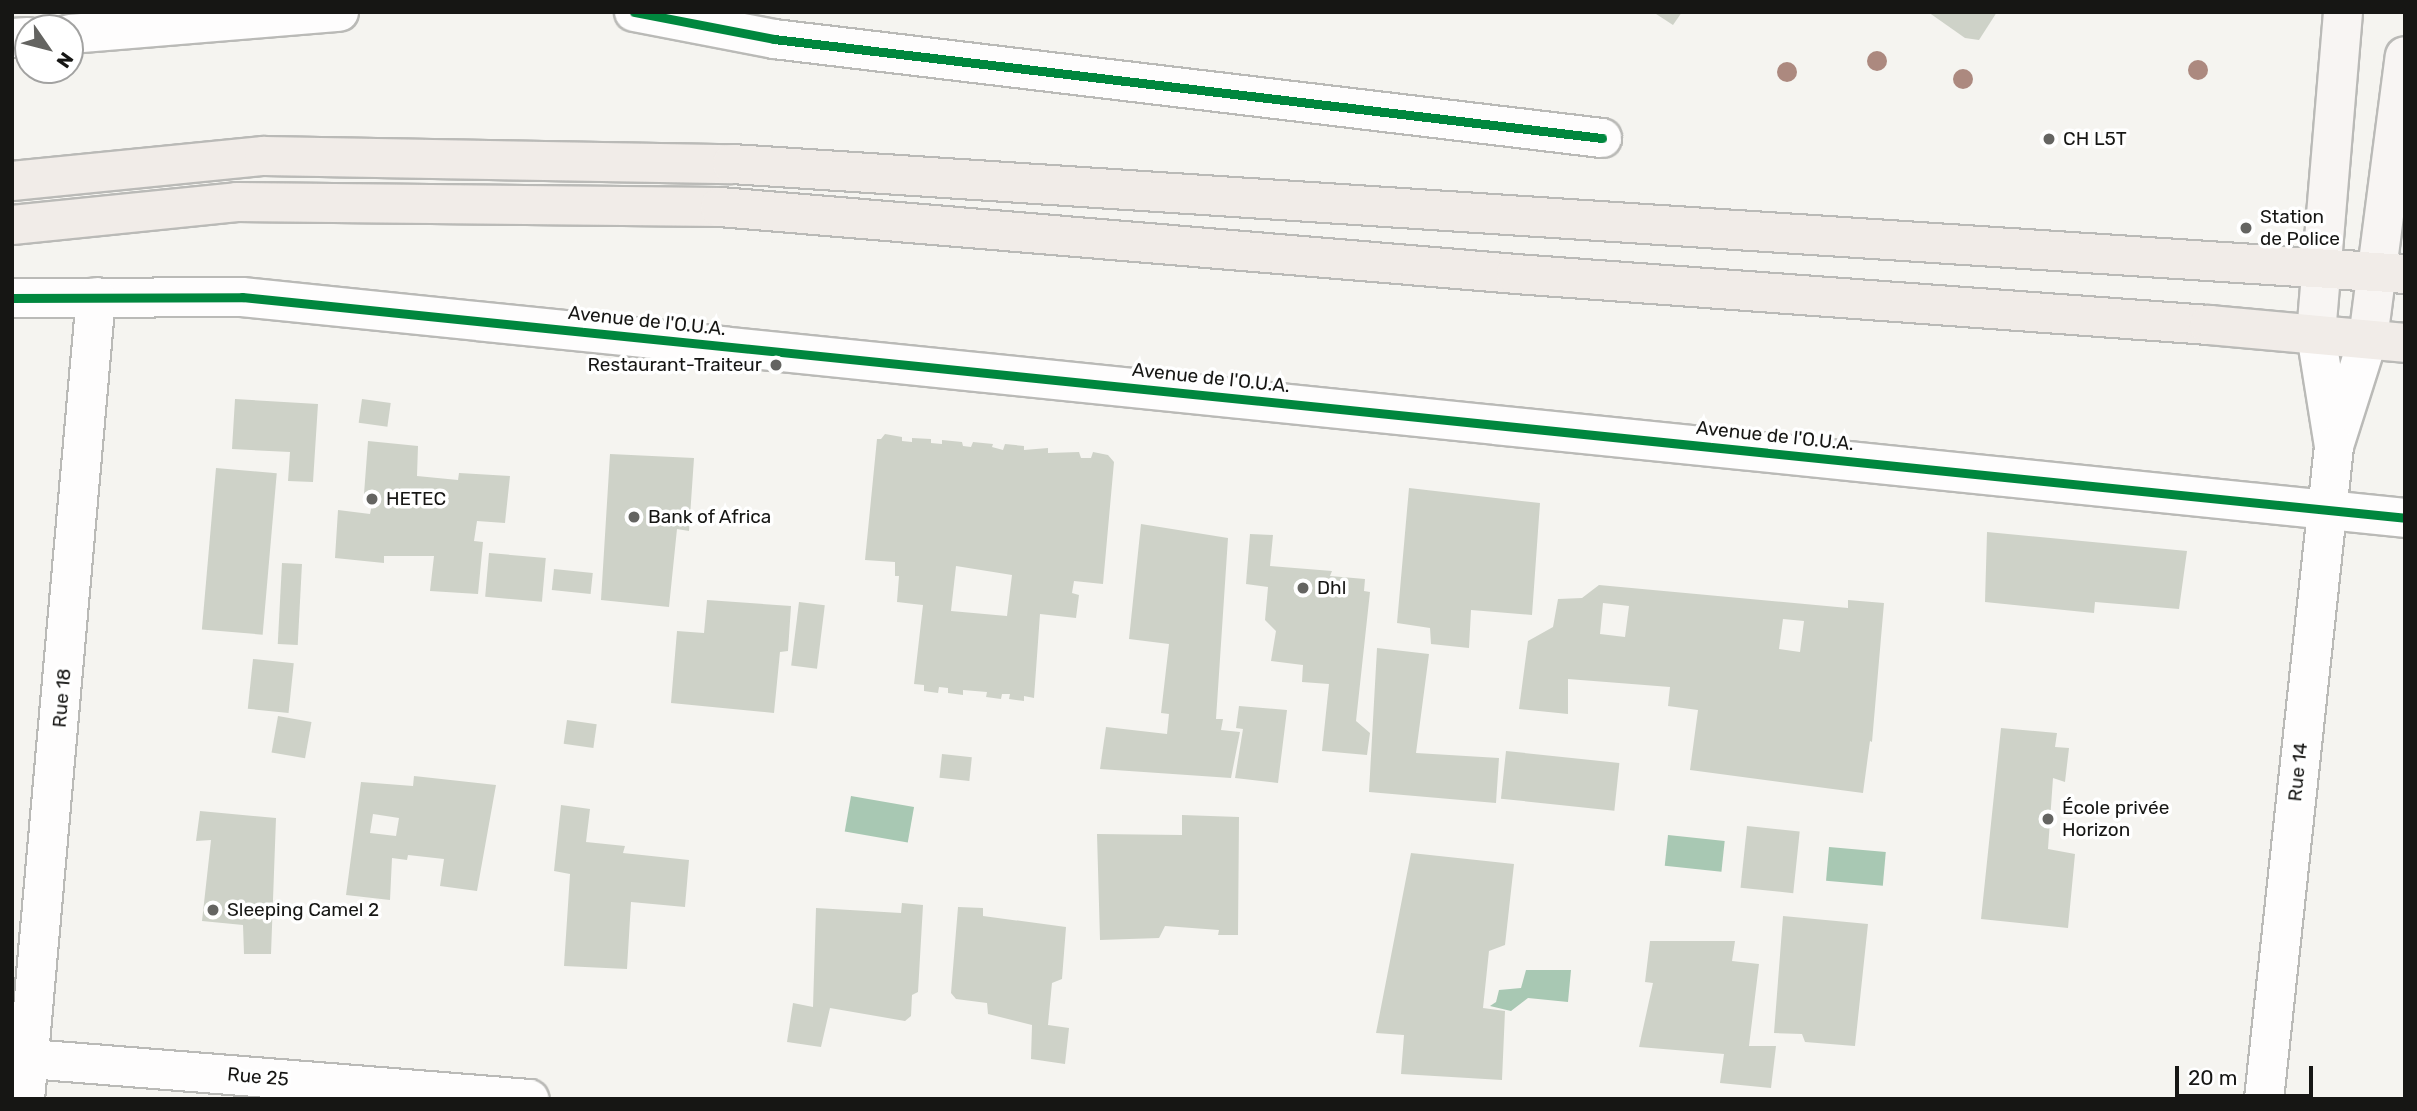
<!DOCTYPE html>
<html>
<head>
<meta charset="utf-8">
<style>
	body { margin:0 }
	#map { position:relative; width:2417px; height:1111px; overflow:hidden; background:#f5f4f0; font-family:Rubik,sans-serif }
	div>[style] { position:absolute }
	.water>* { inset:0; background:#a8c8b3; transform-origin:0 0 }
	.building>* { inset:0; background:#ced2c8; transform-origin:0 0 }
	.roads { filter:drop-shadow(2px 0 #babab7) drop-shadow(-2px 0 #babab7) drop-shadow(0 2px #babab7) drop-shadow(0 -2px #babab7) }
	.street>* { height:38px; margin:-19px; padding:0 19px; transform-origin:19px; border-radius:19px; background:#fefdfd }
	.secondary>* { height:38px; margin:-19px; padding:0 19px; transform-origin:19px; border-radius:19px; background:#f8f5f3 }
	.primary>* { height:38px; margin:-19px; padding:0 19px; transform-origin:19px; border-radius:19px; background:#f1ece8 }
	.cycleway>* { height:9px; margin:-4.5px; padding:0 4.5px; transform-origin:4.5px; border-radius:4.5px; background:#00873e }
	.trees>* { width:20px; height:20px; margin:-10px; border-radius:50%; background:#ac897f }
	.dots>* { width:19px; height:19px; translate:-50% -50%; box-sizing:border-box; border:4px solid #fff; border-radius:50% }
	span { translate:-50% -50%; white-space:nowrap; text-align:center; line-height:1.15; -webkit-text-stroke:7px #fff; paint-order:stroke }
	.poi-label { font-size:19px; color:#161614 }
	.left { translate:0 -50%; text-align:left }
	.right { translate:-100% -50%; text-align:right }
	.street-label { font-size:19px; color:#161614 }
	.frame { position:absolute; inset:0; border:14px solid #161614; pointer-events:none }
	.north { position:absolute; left:14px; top:14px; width:70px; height:70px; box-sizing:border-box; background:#fff; border:2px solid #a2a2a1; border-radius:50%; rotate:125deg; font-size:19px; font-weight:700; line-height:28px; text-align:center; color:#161614 }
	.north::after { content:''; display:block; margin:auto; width:24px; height:32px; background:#646461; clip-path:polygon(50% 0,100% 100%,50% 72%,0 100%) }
	.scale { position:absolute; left:2175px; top:1066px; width:138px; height:32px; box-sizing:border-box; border:4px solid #161614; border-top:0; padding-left:9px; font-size:21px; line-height:24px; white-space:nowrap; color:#161614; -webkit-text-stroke:5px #fff; paint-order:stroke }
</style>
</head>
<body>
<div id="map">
	<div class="water">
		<div style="left:851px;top:796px;width:64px;height:36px;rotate:10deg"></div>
		<div style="left:1668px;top:835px;width:57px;height:31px;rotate:6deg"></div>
		<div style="left:1829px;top:847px;width:57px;height:34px;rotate:5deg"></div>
		<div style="clip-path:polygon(1526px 970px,1571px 970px,1568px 1002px,1528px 998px,1511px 1011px,1490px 1006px,1496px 1002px,1499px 990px,1521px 988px)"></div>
	</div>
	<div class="building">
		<div style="clip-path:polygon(1653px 12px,1682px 12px,1673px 25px)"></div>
		<div style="clip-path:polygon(1928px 12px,1997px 12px,1979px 40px,1965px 38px)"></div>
		<div style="clip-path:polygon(235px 399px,318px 404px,313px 482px,288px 481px,290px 452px,232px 449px)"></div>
		<div style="left:362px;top:399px;width:29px;height:24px;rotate:8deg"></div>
		<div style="clip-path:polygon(evenodd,885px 434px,902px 437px,902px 441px,912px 442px,912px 438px,931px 439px,931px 443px,942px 444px,942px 440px,962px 442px,963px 446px,971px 447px,973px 442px,993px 444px,992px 447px,1003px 450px,1005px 444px,1024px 446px,1024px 450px,1048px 448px,1048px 453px,1079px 452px,1081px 458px,1091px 458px,1093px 452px,1108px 455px,1114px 462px,1103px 584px,1074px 581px,1072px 593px,1079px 595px,1076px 618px,1040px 614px,1034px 698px,1024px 696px,1024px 701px,1009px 699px,1010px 694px,1002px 694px,1001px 699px,986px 697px,987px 692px,963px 690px,963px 695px,948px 693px,948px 688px,939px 687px,938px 693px,924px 691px,924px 685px,914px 684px,923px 605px,897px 602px,899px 576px,895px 576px,895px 562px,865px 560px,877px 439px,881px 439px,885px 434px,956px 566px,1012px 575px,1007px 616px,951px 611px,956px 566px)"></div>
		<div style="clip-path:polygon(368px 441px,418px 446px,417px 476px,458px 480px,459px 473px,510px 476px,505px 523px,477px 521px,474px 541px,483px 542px,478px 594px,430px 591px,434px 556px,384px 556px,384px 563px,335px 558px,338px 510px,370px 514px,374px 494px,364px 494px)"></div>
		<div style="clip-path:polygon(610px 454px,694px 458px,689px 531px,677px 529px,669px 607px,601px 600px)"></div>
		<div style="left:216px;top:468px;width:61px;height:162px;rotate:5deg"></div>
		<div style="clip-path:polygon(1409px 488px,1540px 503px,1532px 615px,1471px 610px,1469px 648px,1431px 644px,1430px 628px,1397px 623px)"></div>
		<div style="clip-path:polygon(1141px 524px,1228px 538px,1216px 719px,1223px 719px,1221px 730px,1240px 732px,1231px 778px,1100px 769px,1106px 727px,1167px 734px,1169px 714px,1161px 713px,1169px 644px,1129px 639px)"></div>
		<div style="clip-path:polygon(1987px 532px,2187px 551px,2179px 609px,2095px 602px,2094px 613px,1985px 602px)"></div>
		<div style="clip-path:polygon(1250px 534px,1273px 535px,1270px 566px,1332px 571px,1330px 576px,1365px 579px,1364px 591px,1370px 592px,1356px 721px,1370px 733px,1367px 755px,1322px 751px,1329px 684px,1302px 682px,1303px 665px,1271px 661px,1276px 631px,1265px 620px,1268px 587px,1246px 584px)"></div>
		<div style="left:489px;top:553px;width:57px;height:44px;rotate:5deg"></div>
		<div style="left:282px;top:563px;width:20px;height:81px;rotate:3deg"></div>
		<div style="left:554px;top:569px;width:39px;height:21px;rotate:6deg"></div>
		<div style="clip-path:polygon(evenodd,1599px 585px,1848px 608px,1848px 600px,1884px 603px,1872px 742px,1870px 741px,1863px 793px,1690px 770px,1698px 710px,1668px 706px,1670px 687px,1568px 679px,1568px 714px,1519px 709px,1528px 641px,1553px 627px,1558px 599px,1582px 598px,1599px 585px,1603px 603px,1629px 606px,1625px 637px,1600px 634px,1603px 603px,1599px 585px,1783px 619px,1804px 621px,1800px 652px,1779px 649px,1783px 619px)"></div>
		<div style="clip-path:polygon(707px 600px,791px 606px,788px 651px,780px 652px,774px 713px,671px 703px,677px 631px,704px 633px)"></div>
		<div style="left:799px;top:602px;width:26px;height:64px;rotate:7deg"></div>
		<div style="clip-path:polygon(1377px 648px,1429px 654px,1416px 753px,1499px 758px,1496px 803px,1369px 792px)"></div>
		<div style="left:253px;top:659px;width:41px;height:50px;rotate:6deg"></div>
		<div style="clip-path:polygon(1239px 706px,1287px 710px,1278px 783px,1235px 778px,1243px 729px,1236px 728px)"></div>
		<div style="left:278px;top:716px;width:34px;height:37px;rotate:10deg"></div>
		<div style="left:567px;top:720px;width:30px;height:24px;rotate:8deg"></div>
		<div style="clip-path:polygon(2001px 728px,2057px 733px,2055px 747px,2069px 748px,2065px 782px,2053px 778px,2048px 849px,2075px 854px,2068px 928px,1981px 919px)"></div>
		<div style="left:1506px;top:751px;width:114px;height:48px;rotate:6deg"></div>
		<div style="left:942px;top:754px;width:30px;height:24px;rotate:6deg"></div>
		<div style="clip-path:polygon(evenodd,414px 776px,496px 785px,477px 891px,440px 886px,444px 859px,408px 855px,407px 860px,392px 858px,390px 900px,346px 895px,361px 782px,413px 786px,414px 776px,373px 814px,399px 818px,396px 836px,370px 833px,373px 814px)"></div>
		<div style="clip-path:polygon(561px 805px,590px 809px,586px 842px,625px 846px,623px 853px,689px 860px,685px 907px,631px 902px,627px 969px,564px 966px,570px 874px,554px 871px)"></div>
		<div style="clip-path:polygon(200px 811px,276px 818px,271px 954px,244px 954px,243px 925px,202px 921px,211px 840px,196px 841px)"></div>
		<div style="clip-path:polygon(1182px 815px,1239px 817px,1238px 935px,1218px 935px,1219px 930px,1165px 926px,1159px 938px,1100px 940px,1097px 834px,1182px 835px)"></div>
		<div style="left:1747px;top:826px;width:53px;height:62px;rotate:6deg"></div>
		<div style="clip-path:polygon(1411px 853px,1514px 864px,1505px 945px,1489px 951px,1483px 1008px,1505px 1011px,1502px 1080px,1401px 1074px,1404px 1035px,1376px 1033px)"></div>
		<div style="clip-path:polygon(902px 903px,923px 905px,918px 992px,912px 995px,911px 1016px,905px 1021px,830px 1008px,821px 1047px,787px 1042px,793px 1003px,813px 1007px,816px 908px,901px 913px)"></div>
		<div style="clip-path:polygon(958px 907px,983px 908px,983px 916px,1066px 927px,1062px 979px,1052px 983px,1048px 1025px,1069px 1028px,1065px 1064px,1031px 1059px,1032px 1025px,988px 1014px,987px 1003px,956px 999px,951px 993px)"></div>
		<div style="clip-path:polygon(1783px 916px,1868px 924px,1855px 1046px,1805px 1042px,1802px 1034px,1774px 1033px)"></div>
		<div style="clip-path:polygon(1650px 941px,1735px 941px,1732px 961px,1759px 964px,1749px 1046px,1776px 1046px,1771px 1088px,1720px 1083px,1724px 1054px,1639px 1047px,1653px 983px,1645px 982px)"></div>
	</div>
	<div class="roads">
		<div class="street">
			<div style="left:634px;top:12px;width:143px;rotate:10.9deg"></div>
			<div style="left:774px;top:39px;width:834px;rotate:6.82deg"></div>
			<div style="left:70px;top:34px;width:270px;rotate:-4.7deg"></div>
			<div style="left:12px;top:38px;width:16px;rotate:-4deg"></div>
			<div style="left:12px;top:298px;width:230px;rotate:-0.2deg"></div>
			<div style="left:242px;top:297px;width:2174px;rotate:5.83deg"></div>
			<div style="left:2316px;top:334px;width:113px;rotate:80.9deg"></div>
			<div style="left:2334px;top:446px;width:112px;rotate:-72.4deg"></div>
			<div style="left:30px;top:1059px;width:501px;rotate:4.58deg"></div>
			<div style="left:25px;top:1099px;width:805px;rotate:-84.94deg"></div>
			<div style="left:2264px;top:1099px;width:657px;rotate:-83.88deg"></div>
		</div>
		<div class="secondary">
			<div style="left:2316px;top:334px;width:323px;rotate:-85.2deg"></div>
			<div style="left:2368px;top:339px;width:285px;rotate:-82.6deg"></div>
		</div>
		<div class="primary">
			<div style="left:12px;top:181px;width:253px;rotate:-5.7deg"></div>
			<div style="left:264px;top:156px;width:468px;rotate:1deg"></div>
			<div style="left:732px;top:164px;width:1677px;rotate:3.76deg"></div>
			<div style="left:12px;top:225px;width:226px;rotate:-5.8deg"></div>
			<div style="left:237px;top:202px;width:483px;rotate:0.6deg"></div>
			<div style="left:720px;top:207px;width:799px;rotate:4.81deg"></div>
			<div style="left:1516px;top:274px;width:695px;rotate:4.21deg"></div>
			<div style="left:2209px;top:325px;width:197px;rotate:5.2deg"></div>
		</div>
	</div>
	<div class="cycleway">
		<div style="left:634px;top:12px;width:143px;rotate:10.9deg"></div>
		<div style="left:774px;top:39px;width:834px;rotate:6.82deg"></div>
		<div style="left:12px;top:298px;width:230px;rotate:-0.2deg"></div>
		<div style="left:242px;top:297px;width:2174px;rotate:5.83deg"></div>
	</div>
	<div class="trees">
		<div style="left:1877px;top:61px"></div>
		<div style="left:2198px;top:70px"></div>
		<div style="left:1787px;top:72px"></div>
		<div style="left:1963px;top:79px"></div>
	</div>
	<div class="dots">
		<div style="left:2049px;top:139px;background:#646461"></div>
		<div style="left:2246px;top:228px;background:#646461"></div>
		<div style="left:776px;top:365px;background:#646461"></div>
		<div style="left:372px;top:499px;background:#646461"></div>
		<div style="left:634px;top:517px;background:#646461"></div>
		<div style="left:1303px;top:588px;background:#646461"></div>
		<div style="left:2048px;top:819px;background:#646461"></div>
		<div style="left:213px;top:910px;background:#646461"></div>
	</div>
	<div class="poi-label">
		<span class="left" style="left:2063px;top:139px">CH L5T</span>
		<span class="left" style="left:2260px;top:228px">Station<br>de Police</span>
		<span class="right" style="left:762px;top:365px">Restaurant-Traiteur</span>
		<span class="left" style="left:386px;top:499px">HETEC</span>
		<span class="left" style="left:648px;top:517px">Bank of Africa</span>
		<span class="left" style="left:1317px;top:588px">Dhl</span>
		<span class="left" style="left:2062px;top:819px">École privée<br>Horizon</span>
		<span class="left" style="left:227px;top:910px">Sleeping Camel 2</span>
	</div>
	<div class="street-label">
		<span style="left:647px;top:321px;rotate:6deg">Avenue de l'O.U.A.</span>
		<span style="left:1211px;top:378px;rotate:6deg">Avenue de l'O.U.A.</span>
		<span style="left:1775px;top:436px;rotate:6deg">Avenue de l'O.U.A.</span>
		<span style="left:62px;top:698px;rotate:-85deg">Rue 18</span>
		<span style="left:2298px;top:772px;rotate:-84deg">Rue 14</span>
		<span style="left:258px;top:1077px;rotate:5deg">Rue 25</span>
	</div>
	<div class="frame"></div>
	<div class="north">N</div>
	<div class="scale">20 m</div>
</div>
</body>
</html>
